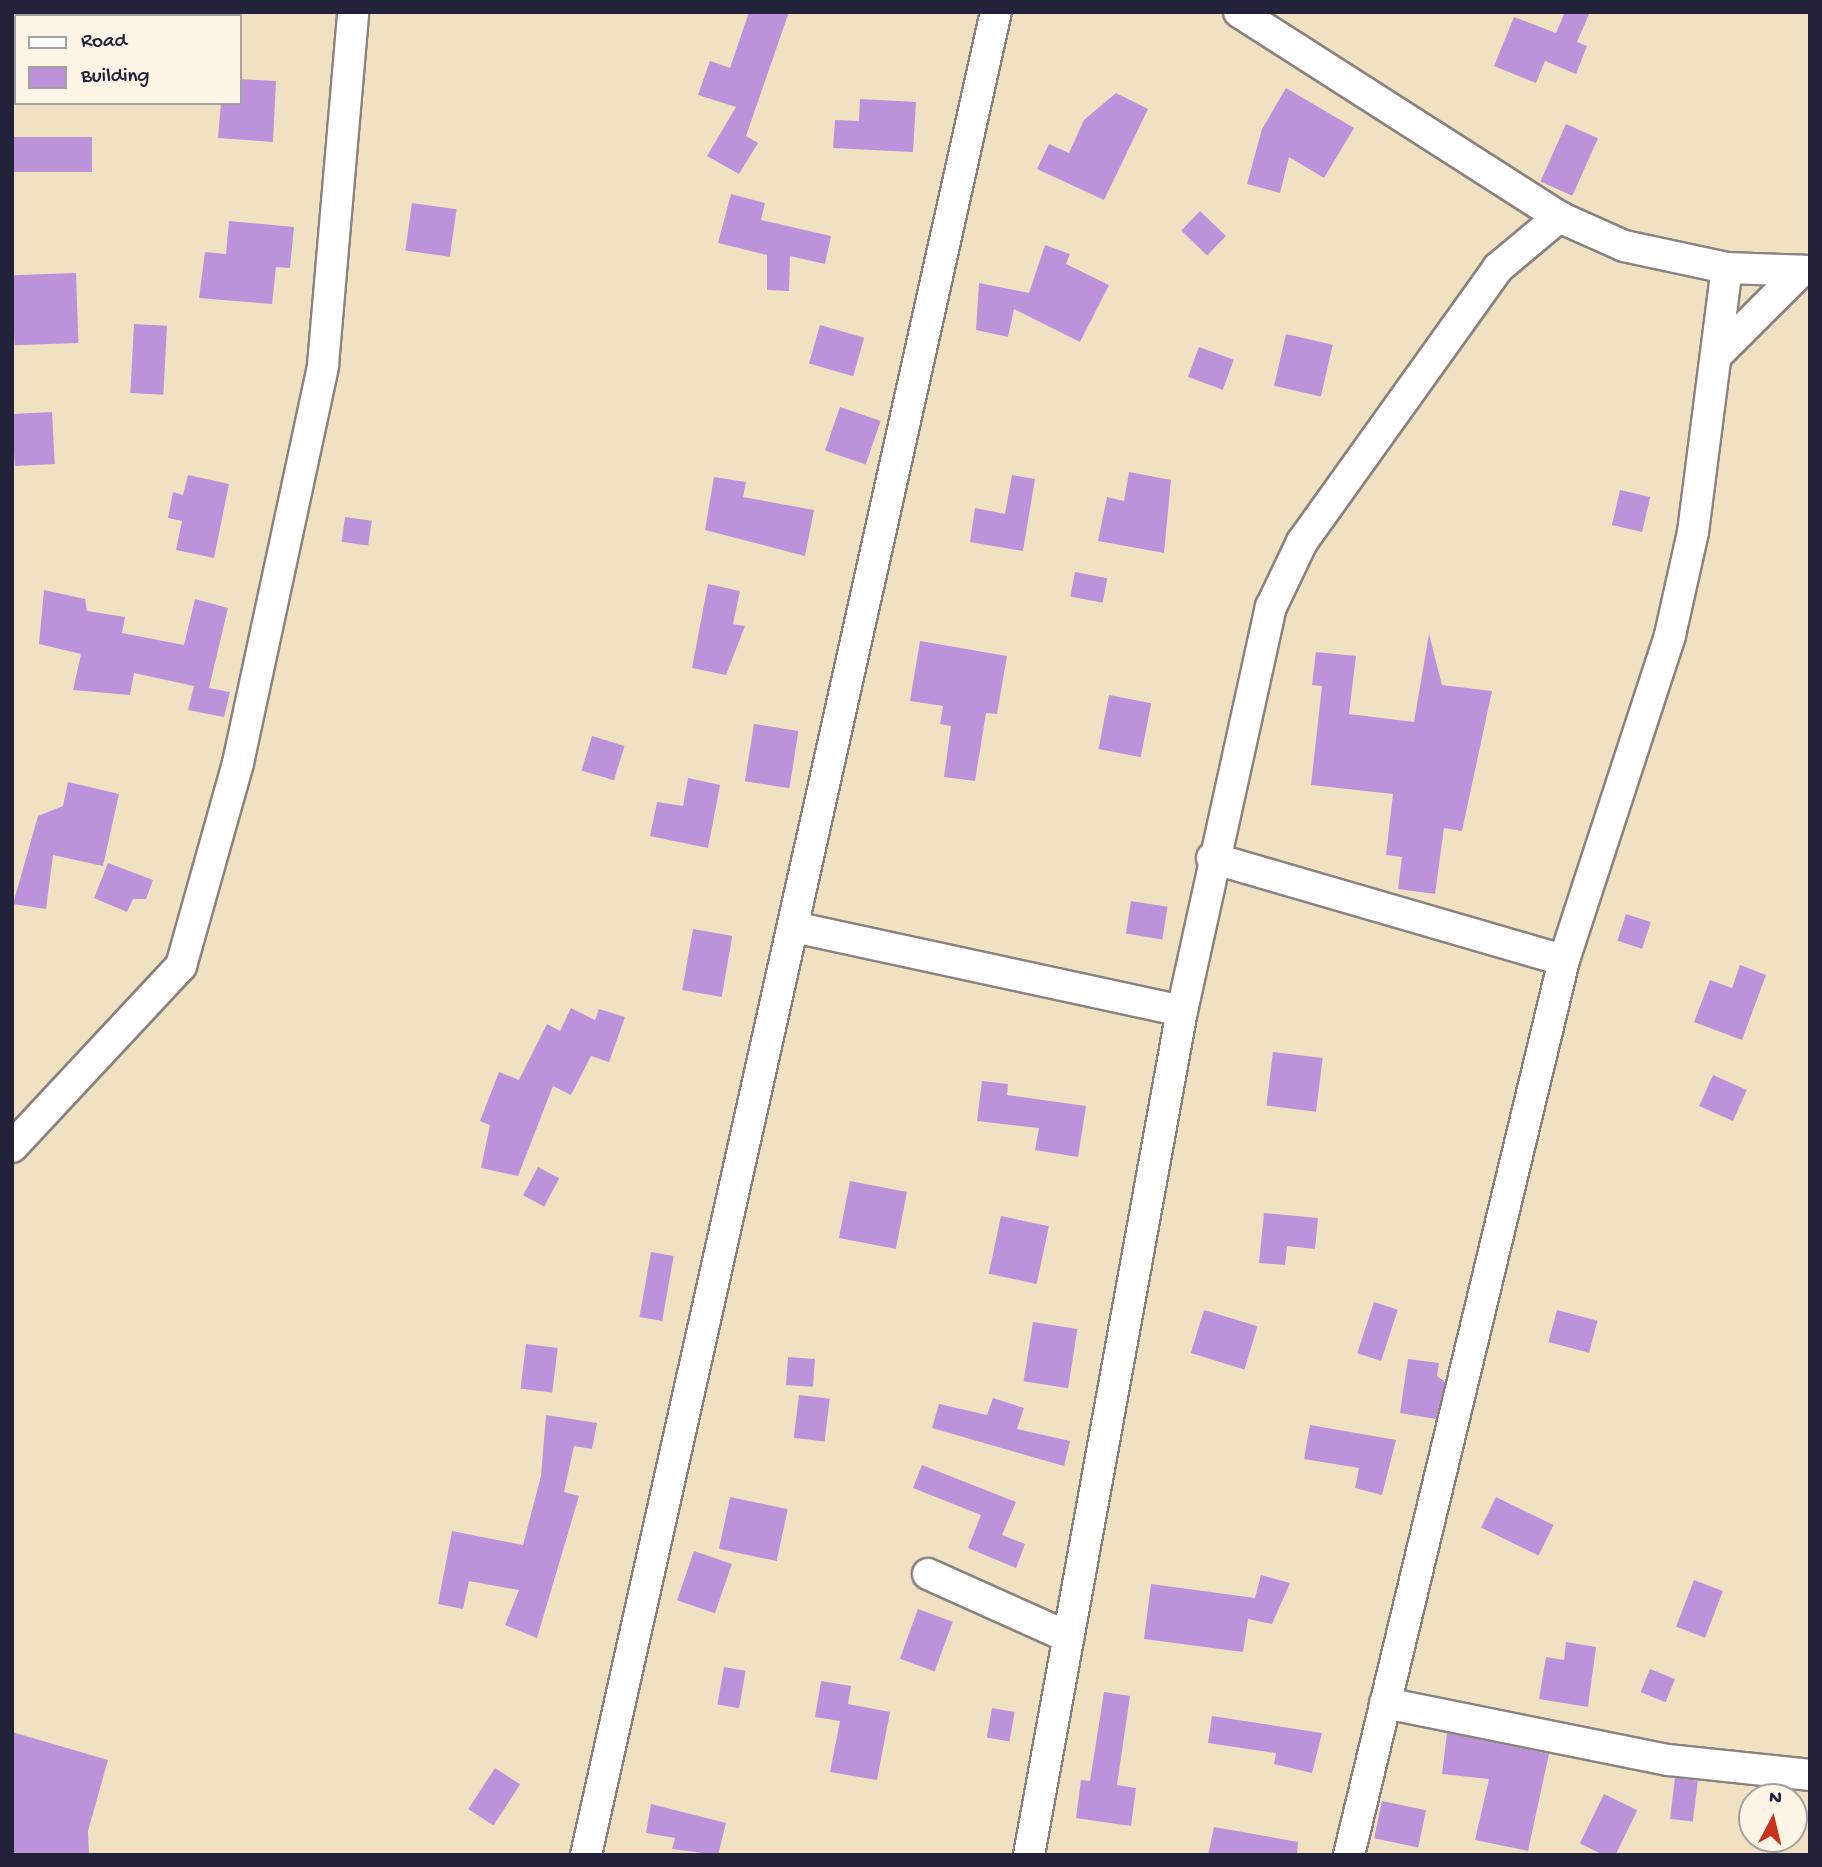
<!DOCTYPE html>
<html>
<head>
<meta charset="utf-8">
<style>
	body { margin:0 }
	#map { position:relative; width:1822px; height:1867px; overflow:hidden; background:#f1e1c3; font-family:"Gochi Hand",sans-serif }
	div>[style] { position:absolute }
	.building>* { inset:0; background:#bc93da; transform-origin:0 0 }
	.roads { filter:drop-shadow(2px 0 #8a827f) drop-shadow(-2px 0 #8a827f) drop-shadow(0 2px #8a827f) drop-shadow(0 -2px #8a827f) }
	.street>* { height:30px; margin:-15px; padding:0 15px; transform-origin:15px; border-radius:15px; background:#fff }
	span { translate:-50% -50%; white-space:nowrap; text-align:center; line-height:1.15; -webkit-text-stroke:7px #fcf5e5; paint-order:stroke }
	.frame { position:absolute; inset:0; border:14px solid #22223b; pointer-events:none }
	.legend { position:absolute; left:14px; top:14px; width:228px; height:91px; box-sizing:border-box; background:#fcf5e5; border:2px solid #a5a1a1; margin:0; padding:9px 12px; list-style:none; font-size:21px; color:#22223b }
	.legend li { display:flex; align-items:center; gap:14px; height:35px }
	.legend b { width:35px; border:2px solid #a5a1a1 }
	.north { position:absolute; left:1738px; top:1783px; width:70px; height:70px; box-sizing:border-box; background:#fcf5e5; border:2px solid #a5a1a1; border-radius:50%; rotate:7deg; font-size:19px; font-weight:700; line-height:28px; text-align:center; color:#22223b }
	.north::after { content:''; display:block; margin:auto; width:24px; height:32px; background:#c8321e; clip-path:polygon(50% 0,100% 100%,50% 72%,0 100%) }
</style>
</head>
<body>
<div id="map">
	<div class="building">
		<div style="clip-path:polygon(749px 12px,789px 12px,746px 136px,758px 143px,739px 174px,707px 156px,736px 107px,698px 95px,710px 61px,730px 68px)"></div>
		<div style="clip-path:polygon(1565px 12px,1590px 12px,1577px 42px,1587px 46px,1576px 74px,1545px 61px,1536px 83px,1494px 66px,1514px 17px,1556px 33px)"></div>
		<div style="clip-path:polygon(240px 79px,276px 81px,273px 142px,218px 138px,221px 103px,240px 103px)"></div>
		<div style="clip-path:polygon(1286px 88px,1354px 128px,1324px 178px,1289px 157px,1280px 193px,1247px 184px,1262px 129px)"></div>
		<div style="clip-path:polygon(1116px 93px,1148px 109px,1104px 200px,1037px 169px,1049px 144px,1069px 153px,1084px 120px)"></div>
		<div style="clip-path:polygon(860px 99px,916px 102px,913px 152px,833px 148px,835px 120px,859px 121px)"></div>
		<div style="left:1566px;top:124px;width:35px;height:63px;rotate:24deg"></div>
		<div style="left:12px;top:137px;width:80px;height:35px"></div>
		<div style="clip-path:polygon(731px 194px,765px 203px,761px 220px,831px 236px,825px 264px,790px 256px,789px 291px,767px 290px,767px 255px,718px 243px)"></div>
		<div style="left:412px;top:203px;width:45px;height:48px;rotate:8deg"></div>
		<div style="left:1200px;top:211px;width:36px;height:27px;rotate:44deg"></div>
		<div style="clip-path:polygon(229px 221px,294px 227px,290px 268px,276px 267px,272px 304px,199px 298px,205px 252px,226px 254px)"></div>
		<div style="clip-path:polygon(1045px 245px,1070px 254px,1066px 264px,1109px 285px,1080px 342px,1014px 309px,1008px 337px,976px 330px,979px 283px,1029px 293px)"></div>
		<div style="left:76px;top:273px;width:70px;height:64px;rotate:88deg"></div>
		<div style="left:134px;top:324px;width:33px;height:69px;rotate:3deg"></div>
		<div style="left:820px;top:325px;width:46px;height:40px;rotate:16deg"></div>
		<div style="left:1286px;top:334px;width:48px;height:53px;rotate:13deg"></div>
		<div style="left:1199px;top:347px;width:37px;height:32px;rotate:20deg"></div>
		<div style="left:840px;top:407px;width:43px;height:46px;rotate:19deg"></div>
		<div style="left:52px;top:412px;width:52px;height:40px;rotate:87deg"></div>
		<div style="clip-path:polygon(1129px 472px,1171px 480px,1164px 553px,1098px 541px,1107px 497px,1124px 501px)"></div>
		<div style="clip-path:polygon(188px 475px,229px 484px,214px 558px,176px 550px,182px 521px,168px 518px,173px 492px,183px 495px)"></div>
		<div style="clip-path:polygon(1012px 475px,1035px 479px,1023px 551px,970px 542px,975px 508px,1005px 514px)"></div>
		<div style="clip-path:polygon(714px 477px,746px 482px,743px 497px,814px 510px,805px 556px,705px 530px)"></div>
		<div style="left:1620px;top:490px;width:31px;height:36px;rotate:13deg"></div>
		<div style="left:345px;top:517px;width:27px;height:25px;rotate:8deg"></div>
		<div style="left:1075px;top:572px;width:33px;height:25px;rotate:11deg"></div>
		<div style="clip-path:polygon(708px 584px,740px 591px,733px 624px,745px 626px,726px 675px,692px 668px)"></div>
		<div style="clip-path:polygon(44px 590px,85px 599px,87px 611px,125px 617px,122px 633px,184px 645px,195px 599px,228px 608px,209px 688px,230px 692px,224px 717px,188px 710px,194px 686px,134px 673px,130px 695px,73px 690px,81px 654px,39px 644px)"></div>
		<div style="clip-path:polygon(1429px 634px,1442px 685px,1492px 691px,1462px 831px,1444px 828px,1435px 894px,1398px 889px,1402px 857px,1386px 855px,1393px 794px,1311px 785px,1322px 686px,1312px 685px,1316px 652px,1356px 656px,1349px 714px,1414px 722px)"></div>
		<div style="clip-path:polygon(920px 641px,1007px 656px,997px 714px,986px 713px,975px 781px,944px 777px,951px 726px,940px 724px,943px 706px,910px 701px)"></div>
		<div style="left:1109px;top:695px;width:43px;height:55px;rotate:11deg"></div>
		<div style="left:754px;top:724px;width:45px;height:58px;rotate:9deg"></div>
		<div style="left:592px;top:736px;width:34px;height:36px;rotate:17deg"></div>
		<div style="clip-path:polygon(688px 778px,720px 785px,708px 848px,650px 836px,657px 802px,683px 806px)"></div>
		<div style="clip-path:polygon(68px 782px,119px 794px,103px 866px,53px 855px,46px 909px,13px 904px,38px 816px,63px 806px)"></div>
		<div style="clip-path:polygon(108px 863px,153px 880px,146px 899px,133px 899px,127px 912px,94px 898px)"></div>
		<div style="left:1131px;top:901px;width:37px;height:33px;rotate:9deg"></div>
		<div style="left:1626px;top:914px;width:26px;height:28px;rotate:18deg"></div>
		<div style="left:693px;top:929px;width:40px;height:62px;rotate:10deg"></div>
		<div style="clip-path:polygon(1740px 965px,1766px 975px,1742px 1040px,1694px 1022px,1710px 980px,1732px 988px)"></div>
		<div style="clip-path:polygon(571px 1008px,595px 1020px,599px 1009px,625px 1017px,609px 1062px,591px 1056px,571px 1095px,553px 1086px,518px 1176px,481px 1168px,490px 1125px,480px 1121px,499px 1072px,519px 1080px,547px 1024px,560px 1031px)"></div>
		<div style="left:1273px;top:1052px;width:50px;height:54px;rotate:7deg"></div>
		<div style="left:1713px;top:1075px;width:37px;height:34px;rotate:24deg"></div>
		<div style="clip-path:polygon(982px 1081px,1008px 1084px,1007px 1095px,1086px 1106px,1078px 1157px,1035px 1150px,1039px 1128px,977px 1121px)"></div>
		<div style="left:538px;top:1167px;width:24px;height:32px;rotate:28deg"></div>
		<div style="left:850px;top:1181px;width:58px;height:58px;rotate:11deg"></div>
		<div style="clip-path:polygon(1264px 1213px,1318px 1218px,1315px 1249px,1287px 1246px,1285px 1265px,1259px 1263px)"></div>
		<div style="left:1001px;top:1216px;width:49px;height:59px;rotate:12deg"></div>
		<div style="left:651px;top:1252px;width:23px;height:66px;rotate:10deg"></div>
		<div style="left:1374px;top:1302px;width:25px;height:54px;rotate:18deg"></div>
		<div style="left:1204px;top:1310px;width:56px;height:45px;rotate:17deg"></div>
		<div style="left:1557px;top:1310px;width:42px;height:33px;rotate:15deg"></div>
		<div style="left:1033px;top:1322px;width:45px;height:60px;rotate:9deg"></div>
		<div style="left:526px;top:1344px;width:32px;height:45px;rotate:7deg"></div>
		<div style="left:788px;top:1357px;width:27px;height:28px;rotate:4deg"></div>
		<div style="clip-path:polygon(1408px 1359px,1439px 1363px,1437px 1376px,1445px 1382px,1436px 1419px,1400px 1413px)"></div>
		<div style="left:799px;top:1395px;width:31px;height:43px;rotate:7deg"></div>
		<div style="clip-path:polygon(993px 1398px,1024px 1408px,1017px 1429px,1070px 1441px,1064px 1466px,932px 1428px,939px 1404px,987px 1415px)"></div>
		<div style="clip-path:polygon(546px 1415px,597px 1423px,592px 1449px,574px 1446px,564px 1492px,579px 1496px,537px 1638px,505px 1625px,519px 1590px,469px 1581px,463px 1609px,438px 1604px,452px 1531px,523px 1545px,541px 1476px)"></div>
		<div style="clip-path:polygon(1310px 1425px,1396px 1440px,1382px 1495px,1355px 1488px,1359px 1468px,1304px 1459px)"></div>
		<div style="clip-path:polygon(922px 1465px,1016px 1502px,1002px 1535px,1025px 1544px,1016px 1568px,968px 1548px,981px 1515px,913px 1488px)"></div>
		<div style="left:730px;top:1497px;width:59px;height:53px;rotate:12deg"></div>
		<div style="left:1496px;top:1497px;width:64px;height:34px;rotate:26deg"></div>
		<div style="left:694px;top:1551px;width:40px;height:52px;rotate:19deg"></div>
		<div style="clip-path:polygon(1261px 1575px,1290px 1583px,1272px 1624px,1248px 1619px,1243px 1652px,1144px 1639px,1151px 1584px,1255px 1598px)"></div>
		<div style="left:1694px;top:1580px;width:31px;height:50px;rotate:21deg"></div>
		<div style="left:918px;top:1609px;width:37px;height:53px;rotate:20deg"></div>
		<div style="clip-path:polygon(1566px 1642px,1596px 1647px,1588px 1707px,1539px 1699px,1546px 1657px,1564px 1660px)"></div>
		<div style="left:724px;top:1667px;width:22px;height:38px;rotate:10deg"></div>
		<div style="left:1650px;top:1669px;width:27px;height:25px;rotate:22deg"></div>
		<div style="clip-path:polygon(821px 1681px,851px 1686px,848px 1704px,890px 1712px,877px 1780px,830px 1772px,840px 1721px,815px 1717px)"></div>
		<div style="clip-path:polygon(1104px 1692px,1130px 1696px,1117px 1785px,1136px 1788px,1131px 1826px,1076px 1818px,1081px 1780px,1090px 1781px)"></div>
		<div style="left:992px;top:1708px;width:23px;height:30px;rotate:10deg"></div>
		<div style="clip-path:polygon(1212px 1716px,1322px 1733px,1312px 1773px,1274px 1764px,1276px 1753px,1208px 1743px)"></div>
		<div style="clip-path:polygon(12px 1732px,108px 1760px,88px 1831px,89px 1855px,12px 1855px)"></div>
		<div style="clip-path:polygon(1447px 1733px,1549px 1754px,1528px 1851px,1475px 1840px,1489px 1779px,1442px 1774px)"></div>
		<div style="left:495px;top:1768px;width:30px;height:49px;rotate:33deg"></div>
		<div style="left:1675px;top:1778px;width:23px;height:41px;rotate:7deg"></div>
		<div style="left:1604px;top:1794px;width:37px;height:55px;rotate:26deg"></div>
		<div style="left:1382px;top:1801px;width:45px;height:38px;rotate:12deg"></div>
		<div style="clip-path:polygon(651px 1804px,726px 1823px,718px 1855px,672px 1849px,675px 1838px,646px 1833px)"></div>
		<div style="clip-path:polygon(1214px 1827px,1298px 1842px,1297px 1855px,1208px 1855px)"></div>
	</div>
	<div class="roads">
		<div class="street">
			<div style="left:1239px;top:12px;width:380px;rotate:32.6deg"></div>
			<div style="left:1559px;top:217px;width:71px;rotate:24deg"></div>
			<div style="left:1624px;top:246px;width:105px;rotate:12.1deg"></div>
			<div style="left:1727px;top:268px;width:83px;rotate:2.1deg"></div>
			<div style="left:1717px;top:355px;width:119px;rotate:-45deg"></div>
			<div style="left:1212px;top:858px;width:366px;rotate:16.2deg"></div>
			<div style="left:794px;top:927px;width:397px;rotate:12.2deg"></div>
			<div style="left:12px;top:1147px;width:248px;rotate:-47deg"></div>
			<div style="left:181px;top:966px;width:211px;rotate:-74.3deg"></div>
			<div style="left:238px;top:763px;width:407px;rotate:-77.9deg"></div>
			<div style="left:323px;top:365px;width:354px;rotate:-85.1deg"></div>
			<div style="left:928px;top:1574px;width:154px;rotate:24.2deg"></div>
			<div style="left:1385px;top:1703px;width:289px;rotate:11.4deg"></div>
			<div style="left:1668px;top:1760px;width:143px;rotate:6deg"></div>
			<div style="left:586px;top:1855px;width:1888px;rotate:-77.46deg"></div>
			<div style="left:1029px;top:1855px;width:858px;rotate:-79.73deg"></div>
			<div style="left:1182px;top:1011px;width:414px;rotate:-77.6deg"></div>
			<div style="left:1271px;top:607px;width:72px;rotate:-64.5deg"></div>
			<div style="left:1302px;top:542px;width:337px;rotate:-54.4deg"></div>
			<div style="left:1498px;top:268px;width:80px;rotate:-39.9deg"></div>
			<div style="left:1349px;top:1855px;width:920px;rotate:-76.49deg"></div>
			<div style="left:1564px;top:960px;width:342px;rotate:-71.9deg"></div>
			<div style="left:1670px;top:635px;width:106px;rotate:-77.4deg"></div>
			<div style="left:1693px;top:532px;width:266px;rotate:-82.7deg"></div>
		</div>
	</div>
	<div class="frame"></div>
	<ul class="legend">
	<li><b style="height:9px;background:#fff"></b>Road</li>
	<li><b style="height:19px;background:#bc93da"></b>Building</li>
	</ul>
	<div class="north">N</div>
</div>
</body>
</html>
